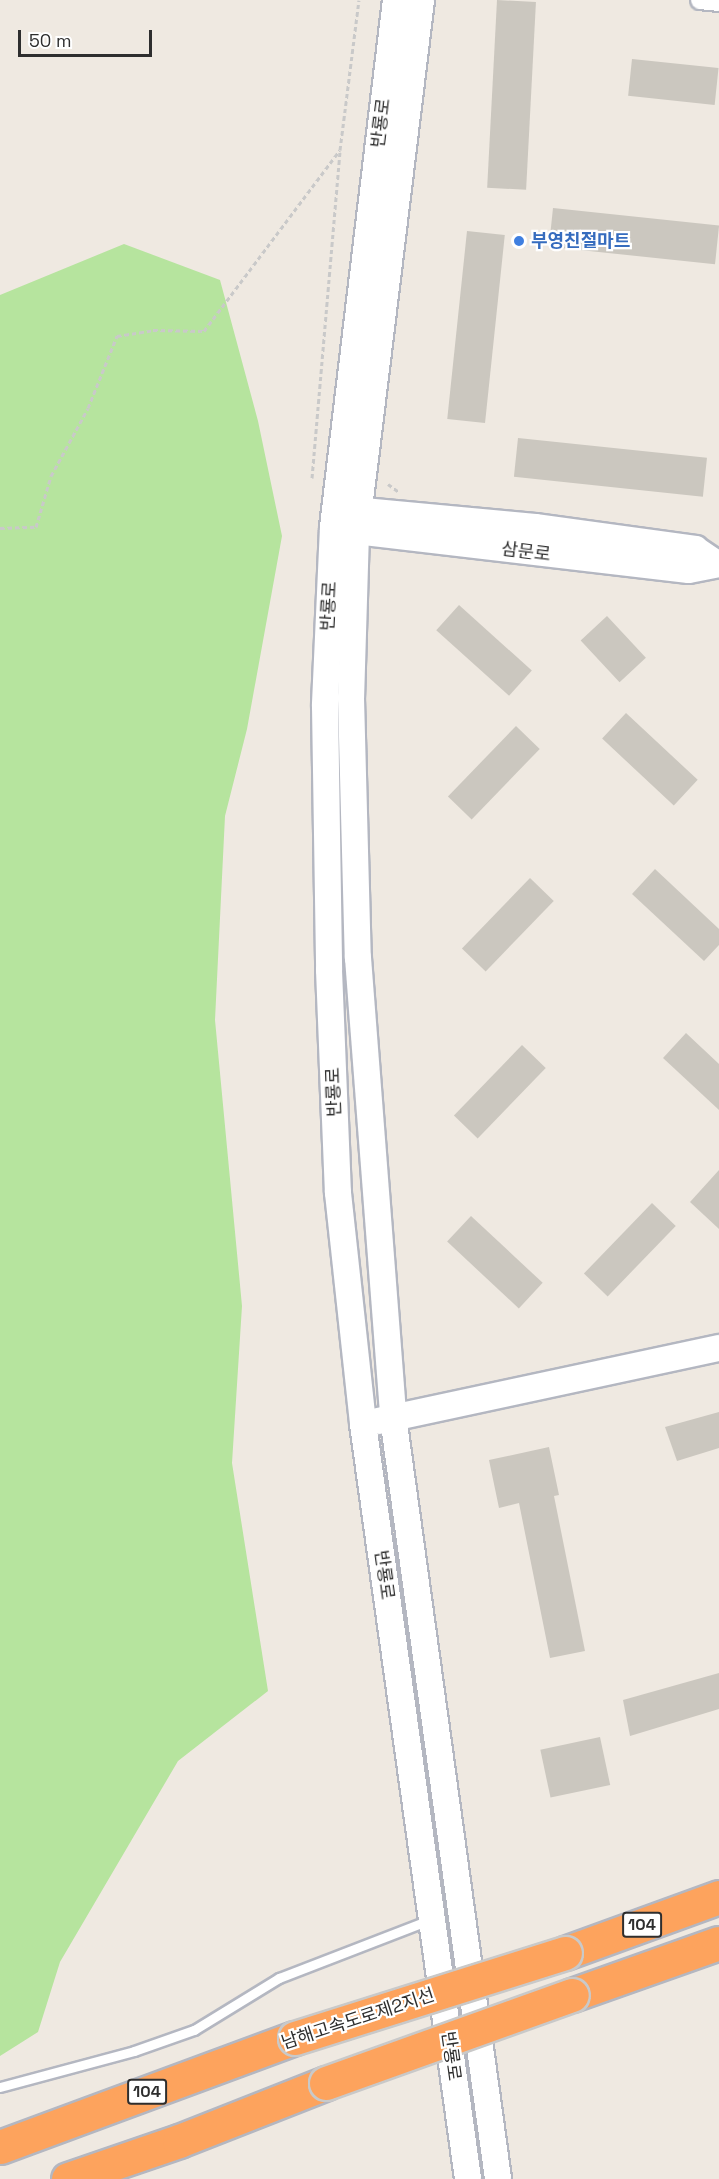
<!DOCTYPE html>
<html>
<head>
<meta charset="utf-8">
<style>
	body { margin:0 }
	#map { position:relative; width:719px; height:2179px; overflow:hidden; background:#efe9e1; font-family:"Space Grotesk","Noto Sans KR",sans-serif }
	div>[style] { position:absolute }
	.green>* { inset:0; background:#b6e49e }
	.building>* { inset:0; background:#cbc7bf; transform-origin:0 0 }
	.path>* { height:3px; margin-top:-1.5px; transform-origin:0; background:repeating-linear-gradient(90deg,#c9c9c9 0 4.5px,transparent 0 7.5px) }
	.roads { filter:drop-shadow(2px 0 #b4b7c1) drop-shadow(-2px 0 #b4b7c1) drop-shadow(0 2px #b4b7c1) drop-shadow(0 -2px #b4b7c1) }
	.lane>* { height:9px; margin:-4.5px; padding:0 4.5px; transform-origin:4.5px; border-radius:4.5px; background:#fff }
	.street>* { height:18px; margin:-9px; padding:0 9px; transform-origin:9px; border-radius:9px; background:#fff }
	.secondary>* { height:26px; margin:-13px; padding:0 13px; transform-origin:13px; border-radius:13px; background:#fff }
	.highway>* { height:33px; margin:-16.5px; padding:0 16.5px; transform-origin:16.5px; border-radius:16.5px; background:#fda35d }
	.bridges { filter:drop-shadow(2px 0 #c9c9c9) drop-shadow(-2px 0 #c9c9c9) drop-shadow(0 2px #c9c9c9) drop-shadow(0 -2px #c9c9c9) }
	.highway-bridge>* { height:33px; margin:-16.5px; padding:0 16.5px; transform-origin:16.5px; border-radius:16.5px; background:#fda35d }
	.dots>* { width:16px; height:16px; translate:-50% -50%; box-sizing:border-box; border:3px solid #fff; border-radius:50% }
	span { translate:-50% -50%; white-space:nowrap; text-align:center; line-height:1.15; -webkit-text-stroke:4.5px #fff; paint-order:stroke }
	.shield-label span { padding:2px 4px; background:#fff; border:2px solid; border-radius:4px; -webkit-text-stroke-width:0 }
	.shield-label { font-size:16px; color:#2e2e2e; font-weight:700 }
	.street-label { font-size:18px; color:#2e2e2e }
	.shop-label { font-size:18px; color:#366cbe; font-weight:700 }
	.left { translate:0 -50%; text-align:left }
	.scale { position:absolute; left:18px; top:30px; width:134px; height:27px; box-sizing:border-box; border:3px solid #2e2e2e; border-top:0; padding-left:8px; font-size:18px; line-height:21px; white-space:nowrap; color:#2e2e2e; -webkit-text-stroke:4px #fff; paint-order:stroke }
</style>
</head>
<body>
<div id="map">
	<div class="green">
		<div style="clip-path:polygon(124px 244px,220px 280px,258px 421px,282px 536px,247px 729px,225px 816px,215px 1020px,242px 1306px,232px 1463px,268px 1691px,178px 1761px,60px 1962px,38px 2032px,0 2056px,0 295px)"></div>
	</div>
	<div class="building">
		<div style="left:497px;top:0;width:39px;height:188px;rotate:3deg"></div>
		<div style="left:632px;top:59px;width:87px;height:37px;rotate:6deg"></div>
		<div style="left:553px;top:208px;width:167px;height:39px;rotate:6deg"></div>
		<div style="left:467px;top:231px;width:38px;height:189px;rotate:6deg"></div>
		<div style="left:518px;top:438px;width:190px;height:39px;rotate:6deg"></div>
		<div style="left:459px;top:605px;width:98px;height:34px;rotate:42deg"></div>
		<div style="left:607px;top:616px;width:57px;height:36px;rotate:47deg"></div>
		<div style="left:626px;top:713px;width:98px;height:35px;rotate:43deg"></div>
		<div style="left:516px;top:726px;width:33px;height:98px;rotate:44deg"></div>
		<div style="clip-path:polygon(655px 869px,719px 929px,719px 945px,704px 961px,632px 894px)"></div>
		<div style="left:530px;top:878px;width:33px;height:98px;rotate:44deg"></div>
		<div style="clip-path:polygon(686px 1033px,719px 1064px,719px 1110px,663px 1058px)"></div>
		<div style="left:522px;top:1045px;width:33px;height:98px;rotate:44deg"></div>
		<div style="clip-path:polygon(719px 1170px,719px 1229px,690px 1202px)"></div>
		<div style="left:652px;top:1203px;width:33px;height:98px;rotate:44deg"></div>
		<div style="left:471px;top:1216px;width:98px;height:35px;rotate:43deg"></div>
		<div style="clip-path:polygon(719px 1412px,719px 1448px,677px 1461px,665px 1427px)"></div>
		<div style="clip-path:polygon(549px 1447px,559px 1495px,554px 1496px,585px 1651px,550px 1658px,519px 1503px,499px 1508px,489px 1460px)"></div>
		<div style="clip-path:polygon(719px 1673px,719px 1709px,630px 1736px,623px 1700px)"></div>
		<div style="left:600px;top:1737px;width:49px;height:61px;rotate:78deg"></div>
	</div>
	<div class="path">
		<div style="left:312px;top:478px;width:329px;rotate:-85.1deg"></div>
		<div style="left:340px;top:150px;width:151px;rotate:-82.8deg"></div>
		<div style="left:388px;top:484px;width:14px;rotate:36deg"></div>
		<div style="left:0;top:528px;width:36px;rotate:-2deg"></div>
		<div style="left:36px;top:527px;width:53px;rotate:-73.6deg"></div>
		<div style="left:51px;top:476px;width:77px;rotate:-61.4deg"></div>
		<div style="left:88px;top:408px;width:78px;rotate:-68.1deg"></div>
		<div style="left:117px;top:336px;width:36px;rotate:-9deg"></div>
		<div style="left:153px;top:330px;width:51px;rotate:1.1deg"></div>
		<div style="left:204px;top:331px;width:226px;rotate:-53.1deg"></div>
	</div>
	<div class="roads">
		<div class="lane">
			<div style="left:0;top:2087px;width:139px;rotate:-15deg"></div>
			<div style="left:134px;top:2051px;width:64px;rotate:-19.3deg"></div>
			<div style="left:194px;top:2030px;width:100px;rotate:-31.5deg"></div>
			<div style="left:279px;top:1978px;width:161px;rotate:-21.1deg"></div>
		</div>
		<div class="street">
			<div style="left:700px;top:0;width:19px;rotate:6deg"></div>
		</div>
		<div class="secondary">
			<div style="left:396px;top:0;width:531px;rotate:96.82deg"></div>
			<div style="left:333px;top:527px;width:179px;rotate:92.6deg"></div>
			<div style="left:325px;top:706px;width:264px;rotate:89.1deg"></div>
			<div style="left:329px;top:970px;width:223px;rotate:87.7deg"></div>
			<div style="left:338px;top:1193px;width:232px;rotate:83.8deg"></div>
			<div style="left:363px;top:1424px;width:762px;rotate:82.08deg"></div>
			<div style="left:421px;top:0;width:536px;rotate:96.97deg"></div>
			<div style="left:356px;top:532px;width:166px;rotate:91.7deg"></div>
			<div style="left:351px;top:698px;width:260px;rotate:88.5deg"></div>
			<div style="left:358px;top:958px;width:460px;rotate:85.6deg"></div>
			<div style="left:393px;top:1417px;width:769px;rotate:82.15deg"></div>
			<div style="left:342px;top:509px;width:194px;rotate:5.3deg"></div>
			<div style="left:535px;top:527px;width:162px;rotate:7.8deg"></div>
			<div style="left:695px;top:549px;width:25px;rotate:34deg"></div>
			<div style="left:339px;top:529px;width:352px;rotate:6.7deg"></div>
			<div style="left:689px;top:570px;width:31px;rotate:-11deg"></div>
			<div style="left:378px;top:1421px;width:349px;rotate:-12.1deg"></div>
		</div>
		<div class="highway">
			<div style="left:565px;top:1953px;width:164px;rotate:-20deg"></div>
			<div style="left:572px;top:1995px;width:156px;rotate:-19.5deg"></div>
			<div style="left:0;top:2147px;width:314px;rotate:-20.3deg"></div>
			<div style="left:68px;top:2179px;width:117px;rotate:-18.9deg"></div>
			<div style="left:179px;top:2141px;width:158px;rotate:-21.5deg"></div>
		</div>
	</div>
	<div class="bridges">
		<div class="highway-bridge">
			<div style="left:295px;top:2038px;width:283px;rotate:-17.5deg"></div>
			<div style="left:326px;top:2083px;width:261px;rotate:-19.7deg"></div>
		</div>
	</div>
	<div class="dots">
		<div style="left:519px;top:241px;background:#3f7fe0"></div>
	</div>
	<div class="shield-label">
		<span style="left:642px;top:1925px">104</span>
		<span style="left:147px;top:2092px">104</span>
	</div>
	<div class="street-label">
		<span style="left:381px;top:123px;rotate:-83deg">반룡로</span>
		<span style="left:526px;top:552px;rotate:7deg">삼문로</span>
		<span style="left:329px;top:606px;rotate:-87deg">반룡로</span>
		<span style="left:334px;top:1092px;rotate:-92deg">반룡로</span>
		<span style="left:384px;top:1575px;rotate:82deg">반룡로</span>
		<span style="left:358px;top:2019px;rotate:-18deg">남해고속도로제2지선</span>
		<span style="left:451px;top:2056px;rotate:82deg">반룡로</span>
	</div>
	<div class="shop-label">
		<span class="left" style="left:531px;top:241px">부영친절마트</span>
	</div>
	<div class="scale">50 m</div>
</div>
</body>
</html>
